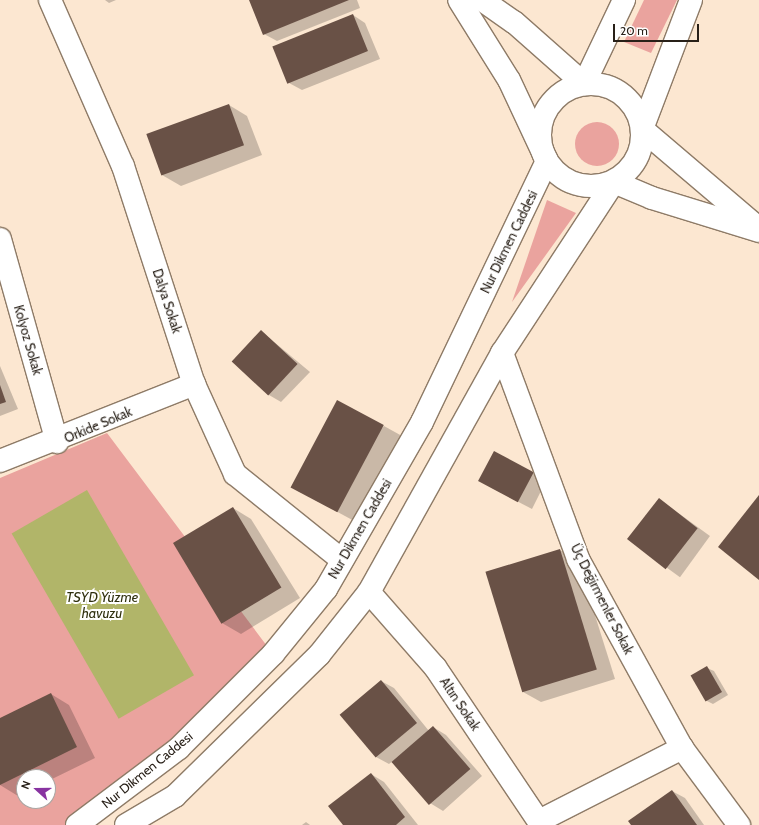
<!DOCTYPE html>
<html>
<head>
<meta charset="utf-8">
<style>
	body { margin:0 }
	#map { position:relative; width:759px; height:825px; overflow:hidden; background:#fce7d1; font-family:Cabin,sans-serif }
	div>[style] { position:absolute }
	.green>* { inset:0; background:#eaa39e }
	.round { border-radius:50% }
	.water>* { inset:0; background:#b1b569; transform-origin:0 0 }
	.shadow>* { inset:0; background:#0003; transform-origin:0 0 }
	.building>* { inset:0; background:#695146; transform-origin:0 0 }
	.roads { filter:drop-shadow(1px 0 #8e7b67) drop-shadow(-1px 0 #8e7b67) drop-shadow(0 1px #8e7b67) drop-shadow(0 -1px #8e7b67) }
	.minor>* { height:22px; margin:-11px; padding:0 11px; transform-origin:11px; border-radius:11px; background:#fff }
	.secondary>* { height:22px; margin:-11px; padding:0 11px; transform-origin:11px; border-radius:11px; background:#fff }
	.secondary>.ring { margin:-11px; padding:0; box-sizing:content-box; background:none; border:22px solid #fff; border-radius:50% }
	span { translate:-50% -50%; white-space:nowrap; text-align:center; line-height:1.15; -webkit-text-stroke:4px #fff; paint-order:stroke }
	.street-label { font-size:13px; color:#282018 }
	.water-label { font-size:14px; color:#2f300f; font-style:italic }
	.north { position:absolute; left:16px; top:769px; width:40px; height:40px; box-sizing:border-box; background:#fff; border:1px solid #a9a6a3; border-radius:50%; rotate:291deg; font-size:11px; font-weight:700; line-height:16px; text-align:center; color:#282018 }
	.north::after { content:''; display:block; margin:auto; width:14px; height:18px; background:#8833a1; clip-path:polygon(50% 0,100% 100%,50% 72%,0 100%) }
	.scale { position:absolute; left:613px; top:24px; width:86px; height:18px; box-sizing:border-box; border:2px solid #282018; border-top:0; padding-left:5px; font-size:12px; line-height:14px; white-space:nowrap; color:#282018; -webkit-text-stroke:3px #fff; paint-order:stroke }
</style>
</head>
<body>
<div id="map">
	<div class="green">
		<div style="clip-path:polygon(644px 0,677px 0,651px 53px,624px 42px)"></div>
		<div class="round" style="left:575px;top:122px;width:44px;height:44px"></div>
		<div style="clip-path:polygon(547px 200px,576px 213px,512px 302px)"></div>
		<div style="clip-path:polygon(evenodd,107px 433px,273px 654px,77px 825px,0 825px,0 478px,107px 433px,24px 777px,48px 777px,48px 801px,24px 801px,24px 777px)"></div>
	</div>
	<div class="water">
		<div style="left:87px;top:490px;width:214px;height:87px;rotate:60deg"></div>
	</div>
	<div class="shadow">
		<div style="clip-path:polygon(105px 0,116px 0,109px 3px)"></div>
		<div style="clip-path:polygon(252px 0,357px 0,360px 8px,277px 41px,264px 34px)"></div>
		<div style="clip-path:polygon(353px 15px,365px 23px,380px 59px,302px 90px,289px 83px)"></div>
		<div style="clip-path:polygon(229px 105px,247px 116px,262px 155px,181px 186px,162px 175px)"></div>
		<div style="clip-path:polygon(261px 331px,310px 372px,281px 402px,269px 395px)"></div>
		<div style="clip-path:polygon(0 366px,18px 409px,0 416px)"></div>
		<div style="clip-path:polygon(384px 426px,402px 436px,356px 522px,310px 497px)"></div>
		<div style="clip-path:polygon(494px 452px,546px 481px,532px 509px,492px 488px)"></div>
		<div style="left:659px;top:499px;width:63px;height:51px;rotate:36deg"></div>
		<div style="clip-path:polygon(233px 508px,251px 519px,300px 598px,241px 634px,222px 623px)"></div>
		<div style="clip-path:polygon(560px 550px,578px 561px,615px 679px,541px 702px,523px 692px)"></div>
		<div style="clip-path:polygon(707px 668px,714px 671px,728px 695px,713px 704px,707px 701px,693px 677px)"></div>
		<div style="clip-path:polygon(381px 681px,394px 688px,429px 731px,433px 727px,446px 735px,482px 776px,443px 811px,430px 803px,393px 761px,389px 764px,376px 757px)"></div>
		<div style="clip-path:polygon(51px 694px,69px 705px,95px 758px,48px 781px,48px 777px,24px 777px,24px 792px,18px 796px,0 785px,0 719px)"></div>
		<div style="clip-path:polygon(371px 774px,384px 782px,418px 825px,344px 825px)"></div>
		<div style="clip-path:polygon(672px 791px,685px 798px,704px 825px,632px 825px)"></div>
		<div style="clip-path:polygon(306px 822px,310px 825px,302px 825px)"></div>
	</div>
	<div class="building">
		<div style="clip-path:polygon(249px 0,349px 0,263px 35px)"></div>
		<div style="left:353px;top:14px;width:40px;height:87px;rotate:68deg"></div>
		<div style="left:229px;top:104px;width:44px;height:88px;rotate:70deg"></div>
		<div style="left:261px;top:330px;width:50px;height:43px;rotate:43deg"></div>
		<div style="clip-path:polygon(0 385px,6px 402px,0 404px)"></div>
		<div style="left:337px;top:400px;width:53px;height:99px;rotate:28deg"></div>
		<div style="left:494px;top:451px;width:45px;height:34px;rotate:28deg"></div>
		<div style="clip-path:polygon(759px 495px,759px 580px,718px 547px)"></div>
		<div style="left:659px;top:498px;width:49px;height:52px;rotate:38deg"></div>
		<div style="left:233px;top:507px;width:94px;height:70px;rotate:59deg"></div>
		<div style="left:560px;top:549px;width:126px;height:78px;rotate:73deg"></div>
		<div style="left:707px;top:666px;width:30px;height:19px;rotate:60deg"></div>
		<div style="left:381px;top:680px;width:56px;height:54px;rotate:50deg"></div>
		<div style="clip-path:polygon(51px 693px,77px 747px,0 785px,0 718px)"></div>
		<div style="left:433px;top:726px;width:57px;height:55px;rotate:49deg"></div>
		<div style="clip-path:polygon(371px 773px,405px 817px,396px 825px,343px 825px,328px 806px)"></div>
		<div style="clip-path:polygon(672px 790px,697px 825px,631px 825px,628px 821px)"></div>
	</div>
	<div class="roads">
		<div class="minor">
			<div style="left:50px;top:0;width:181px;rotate:66.3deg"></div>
			<div style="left:123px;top:166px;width:229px;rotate:72deg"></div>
			<div style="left:194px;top:384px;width:99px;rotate:65.5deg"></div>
			<div style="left:235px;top:474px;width:137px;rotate:38.8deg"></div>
			<div style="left:0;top:239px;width:211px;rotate:74.3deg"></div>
			<div style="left:502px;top:353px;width:220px;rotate:69.7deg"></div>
			<div style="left:578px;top:559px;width:216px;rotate:61.2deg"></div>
			<div style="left:682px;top:748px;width:96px;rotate:53.5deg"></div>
			<div style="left:0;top:461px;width:209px;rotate:-21.6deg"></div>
			<div style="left:369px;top:592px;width:100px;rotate:48.7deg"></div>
			<div style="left:435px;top:667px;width:190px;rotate:56.1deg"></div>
			<div style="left:539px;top:821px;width:161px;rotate:-27deg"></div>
		</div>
		<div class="secondary">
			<div style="left:482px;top:0;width:39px;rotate:35deg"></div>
			<div style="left:514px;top:22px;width:94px;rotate:41.5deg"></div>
			<div style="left:584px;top:84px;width:93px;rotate:-64.5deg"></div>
			<div style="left:691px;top:0;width:138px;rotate:110.8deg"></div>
			<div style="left:642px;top:129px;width:151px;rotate:40.4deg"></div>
			<div class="ring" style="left:540px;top:84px;width:80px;height:80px"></div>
			<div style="left:77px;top:825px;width:128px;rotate:-37deg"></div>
			<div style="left:179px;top:748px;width:133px;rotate:-45deg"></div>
			<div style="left:273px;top:654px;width:84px;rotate:-50.8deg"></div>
			<div style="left:326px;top:589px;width:193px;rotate:-60.1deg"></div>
			<div style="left:422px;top:422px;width:289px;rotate:-64.4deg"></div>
			<div style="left:547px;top:161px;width:89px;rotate:-115.1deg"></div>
			<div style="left:509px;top:80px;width:94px;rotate:-122deg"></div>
			<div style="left:126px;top:825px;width:57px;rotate:-30.6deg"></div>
			<div style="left:175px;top:796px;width:202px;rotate:-44.4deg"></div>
			<div style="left:319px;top:655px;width:80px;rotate:-51.6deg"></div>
			<div style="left:369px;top:592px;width:274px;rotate:-60.9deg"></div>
			<div style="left:502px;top:353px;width:204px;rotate:-56.8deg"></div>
			<div style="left:614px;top:182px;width:41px;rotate:22.8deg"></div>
			<div style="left:652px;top:198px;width:112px;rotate:17.1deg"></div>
		</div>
	</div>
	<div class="street-label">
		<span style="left:509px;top:242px;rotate:-64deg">Nur Dikmen Caddesi</span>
		<span style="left:167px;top:301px;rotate:72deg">Dalya Sokak</span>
		<span style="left:28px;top:340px;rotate:74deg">Kolyoz Sokak</span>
		<span style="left:98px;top:425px;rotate:-23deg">Orkide Sokak</span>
		<span style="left:360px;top:529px;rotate:-60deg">Nur Dikmen Caddesi</span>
		<span style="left:602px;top:599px;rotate:63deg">Üç Değirmenler Sokak</span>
		<span style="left:460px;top:704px;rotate:56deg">Altın Sokak</span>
		<span style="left:147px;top:770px;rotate:-39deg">Nur Dikmen Caddesi</span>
	</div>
	<div class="water-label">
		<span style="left:102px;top:605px">TSYD Yüzme<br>havuzu</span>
	</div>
	<div class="north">N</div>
	<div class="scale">20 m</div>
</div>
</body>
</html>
